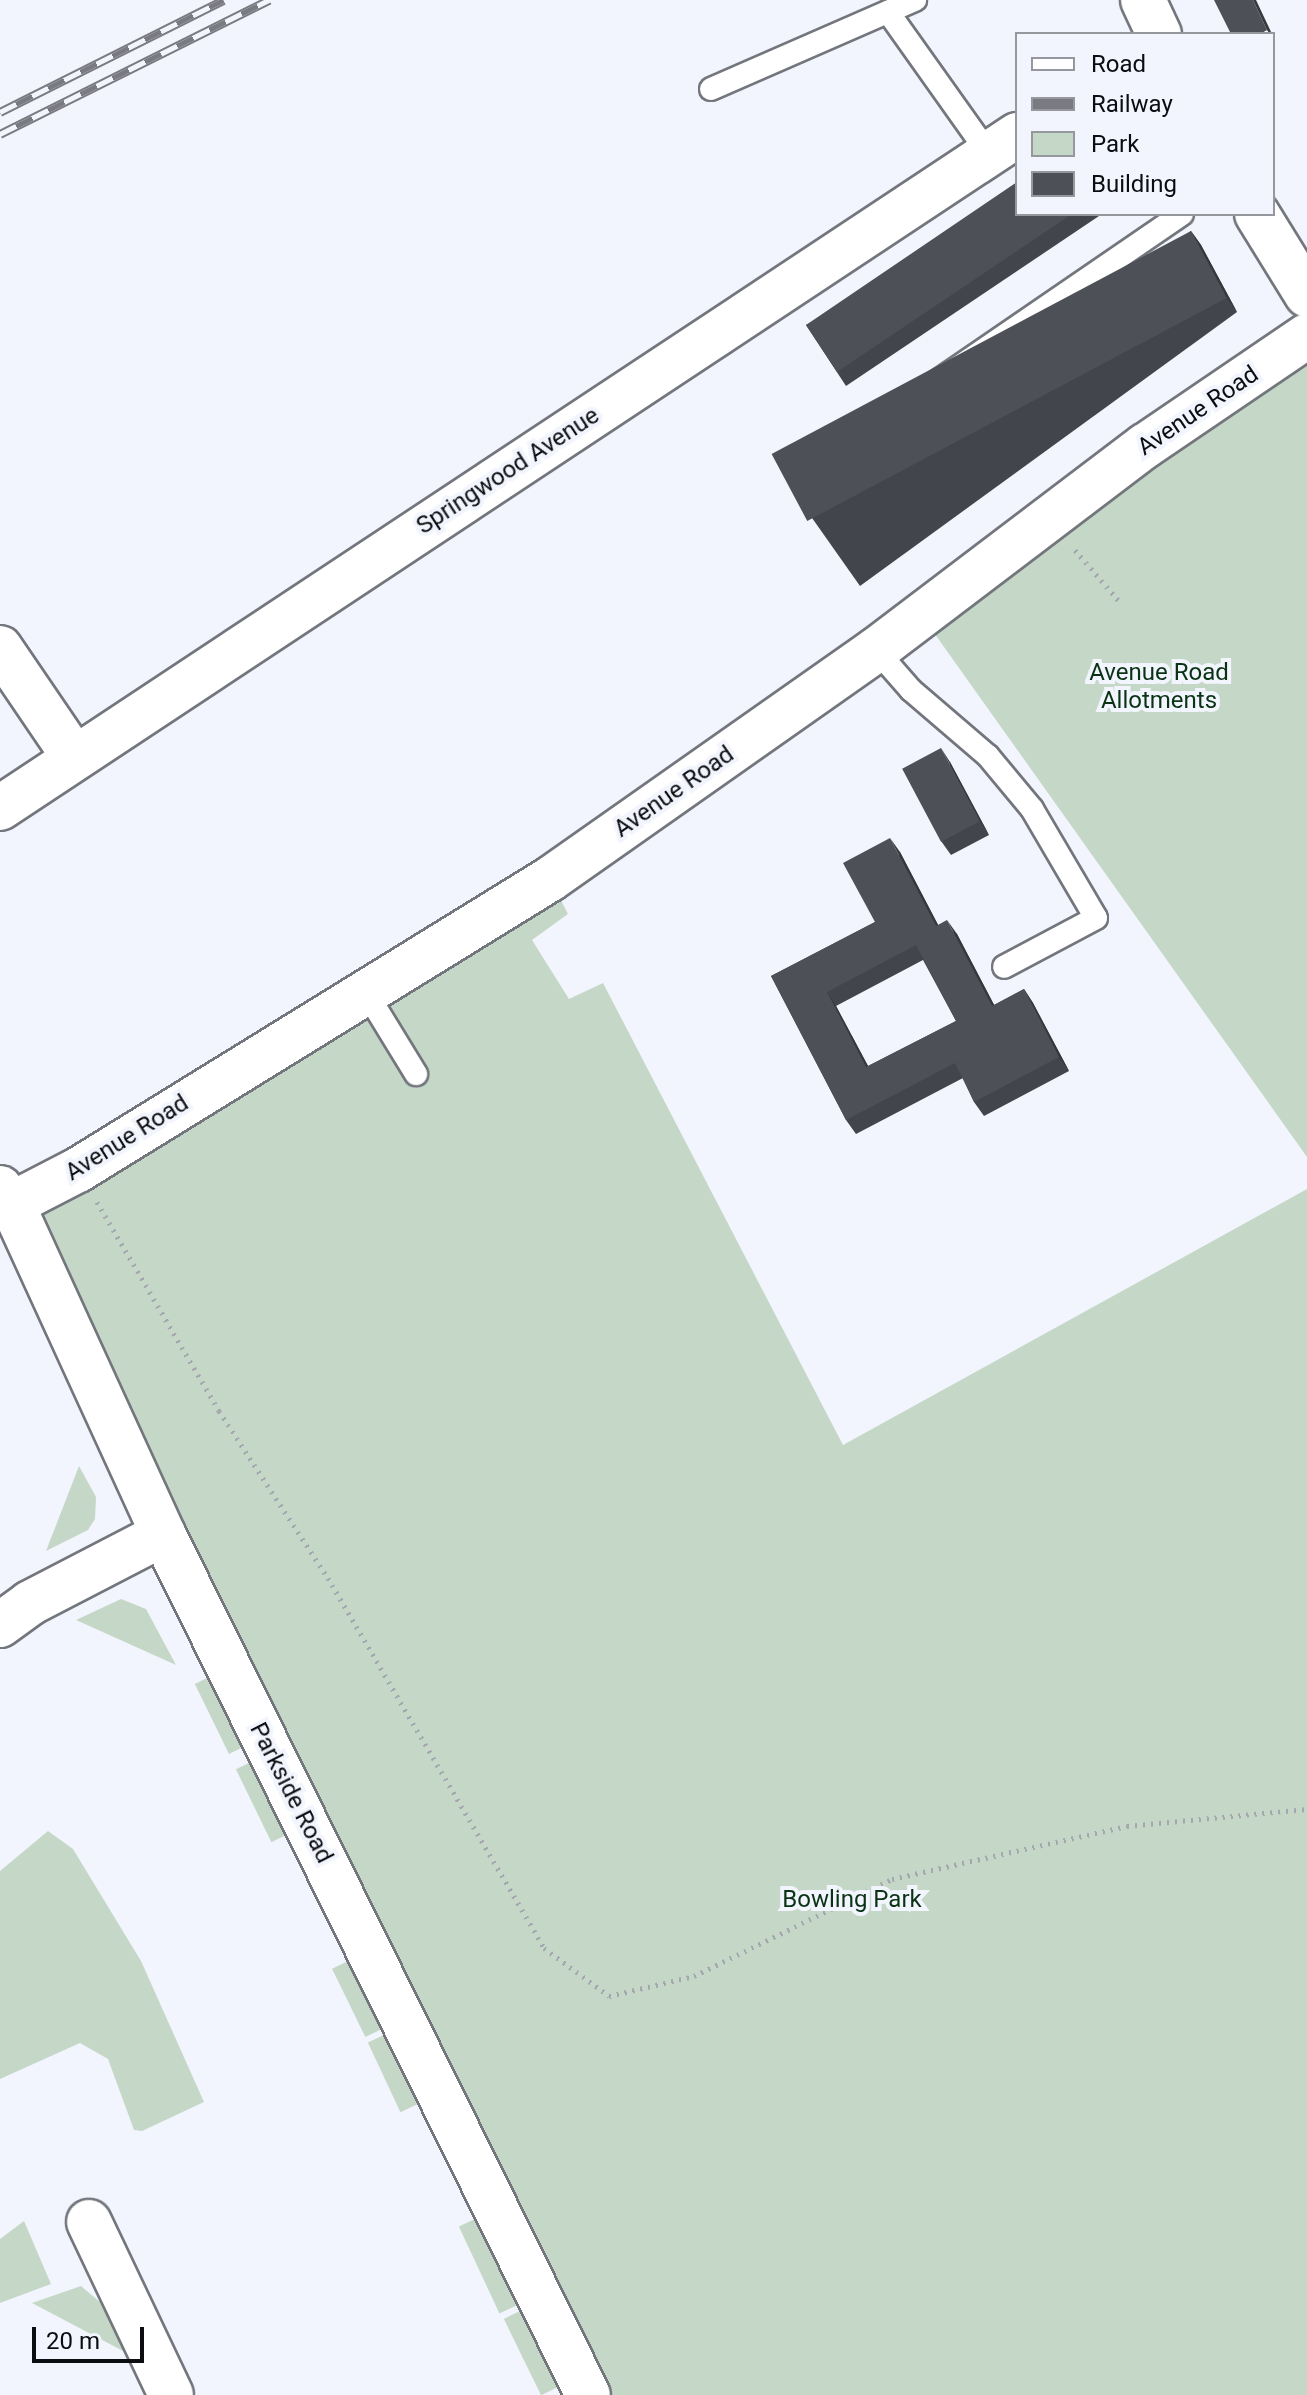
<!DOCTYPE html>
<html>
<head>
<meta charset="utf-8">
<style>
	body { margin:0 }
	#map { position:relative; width:1307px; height:2395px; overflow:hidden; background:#f2f5fd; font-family:Roboto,sans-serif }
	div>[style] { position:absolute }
	.green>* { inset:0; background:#c5d8c7; transform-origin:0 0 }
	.path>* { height:5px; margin-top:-2.5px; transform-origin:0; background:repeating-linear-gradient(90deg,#a5a7ae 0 2px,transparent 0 8px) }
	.roads { filter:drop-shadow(2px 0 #73767d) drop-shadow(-2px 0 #73767d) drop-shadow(0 2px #73767d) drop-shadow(0 -2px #73767d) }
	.service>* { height:22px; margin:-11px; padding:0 11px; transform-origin:11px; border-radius:11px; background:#fff }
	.minor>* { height:44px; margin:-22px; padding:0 22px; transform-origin:22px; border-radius:22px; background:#fff }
	.rail>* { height:9px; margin-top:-4.5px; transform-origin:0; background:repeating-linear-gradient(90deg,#f2f5fd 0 18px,#797b81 0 36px); box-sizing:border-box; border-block:2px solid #797b81 }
	.wall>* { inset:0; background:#42454b }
	.shaded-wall>* { inset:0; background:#36383d }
	.building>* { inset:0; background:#4d5057; transform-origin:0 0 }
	span { translate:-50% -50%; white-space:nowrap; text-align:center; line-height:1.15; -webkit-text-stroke:8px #f2f5fd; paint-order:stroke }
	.street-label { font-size:24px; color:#0c0d10 }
	.park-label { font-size:24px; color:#0a3314 }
	.legend { position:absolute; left:1015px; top:32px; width:260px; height:184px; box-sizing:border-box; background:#f2f5fd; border:2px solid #96989e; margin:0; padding:10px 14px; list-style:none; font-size:24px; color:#0c0d10 }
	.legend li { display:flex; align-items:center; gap:16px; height:40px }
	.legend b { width:40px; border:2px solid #96989e }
	.scale { position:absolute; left:32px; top:2327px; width:112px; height:36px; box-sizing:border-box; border:4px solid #0c0d10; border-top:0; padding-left:10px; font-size:24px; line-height:28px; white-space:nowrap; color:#0c0d10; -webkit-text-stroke:6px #f2f5fd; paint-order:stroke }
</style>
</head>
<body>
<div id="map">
	<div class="green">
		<div style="clip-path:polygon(1307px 336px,1307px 1157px,922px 616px)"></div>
		<div style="clip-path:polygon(550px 879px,568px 914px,532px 940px,569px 999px,603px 983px,843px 1445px,1307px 1189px,1307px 2395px,588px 2395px,12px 1204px)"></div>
		<div style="clip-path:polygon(79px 1466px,96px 1497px,95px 1519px,88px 1530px,46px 1551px)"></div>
		<div style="clip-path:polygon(121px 1599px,146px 1609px,176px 1665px,76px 1620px)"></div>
		<div style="left:211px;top:1676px;width:78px;height:18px;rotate:64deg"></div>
		<div style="left:253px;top:1761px;width:81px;height:19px;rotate:64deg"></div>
		<div style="clip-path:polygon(48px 1831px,73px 1849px,141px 1961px,204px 2102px,142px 2131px,134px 2130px,108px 2059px,80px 2043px,0 2079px,0 1871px)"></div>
		<div style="left:350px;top:1960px;width:76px;height:20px;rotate:64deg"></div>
		<div style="left:386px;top:2034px;width:77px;height:20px;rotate:65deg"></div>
		<div style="left:477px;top:2218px;width:96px;height:20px;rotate:65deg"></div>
		<div style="clip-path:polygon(24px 2221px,51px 2284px,0 2303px,0 2239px)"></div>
		<div style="clip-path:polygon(81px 2286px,108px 2309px,123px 2351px,32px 2303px)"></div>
		<div style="left:520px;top:2311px;width:85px;height:18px;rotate:64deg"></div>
	</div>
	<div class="path">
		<div style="left:1075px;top:550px;width:67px;rotate:49.2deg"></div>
		<div style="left:97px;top:1202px;width:242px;rotate:59.7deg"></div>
		<div style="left:219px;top:1411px;width:199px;rotate:56.9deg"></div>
		<div style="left:328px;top:1578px;width:428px;rotate:59.7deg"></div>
		<div style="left:544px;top:1948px;width:81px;rotate:36.4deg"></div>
		<div style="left:609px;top:1996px;width:87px;rotate:-13.2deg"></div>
		<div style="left:694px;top:1976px;width:220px;rotate:-26.1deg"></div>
		<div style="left:892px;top:1879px;width:241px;rotate:-12.7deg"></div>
		<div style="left:1127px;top:1826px;width:181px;rotate:-5.4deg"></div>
	</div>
	<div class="roads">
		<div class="service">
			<div style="left:888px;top:12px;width:174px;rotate:54.6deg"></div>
			<div style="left:711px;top:89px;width:223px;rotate:-23.6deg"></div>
			<div style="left:865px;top:431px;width:384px;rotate:-34.4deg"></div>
			<div style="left:876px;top:650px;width:53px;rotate:48.8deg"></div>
			<div style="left:911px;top:690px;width:101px;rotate:40.6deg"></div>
			<div style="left:988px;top:756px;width:69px;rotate:50.3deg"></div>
			<div style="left:1032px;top:809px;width:126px;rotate:59.6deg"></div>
			<div style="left:1096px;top:918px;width:104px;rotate:152deg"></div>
			<div style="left:367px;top:994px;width:94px;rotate:58.5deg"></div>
		</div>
		<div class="minor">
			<div style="left:1143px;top:0;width:38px;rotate:65deg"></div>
			<div style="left:1257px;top:214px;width:95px;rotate:58.3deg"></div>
			<div style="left:0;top:648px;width:132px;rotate:55.8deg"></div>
			<div style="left:0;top:808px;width:1220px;rotate:-33.49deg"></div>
			<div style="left:0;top:1188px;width:20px;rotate:53deg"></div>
			<div style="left:12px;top:1204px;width:363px;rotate:65.4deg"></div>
			<div style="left:163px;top:1534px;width:960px;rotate:63.73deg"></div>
			<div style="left:12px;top:1204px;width:74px;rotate:-27.3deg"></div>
			<div style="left:78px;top:1170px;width:554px;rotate:-31.65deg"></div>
			<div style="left:550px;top:879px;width:398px;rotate:-35.1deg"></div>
			<div style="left:876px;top:650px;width:338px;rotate:-37.2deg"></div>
			<div style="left:1145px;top:446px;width:196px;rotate:-34.2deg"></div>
			<div style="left:0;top:1625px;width:37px;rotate:-36deg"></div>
			<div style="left:30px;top:1603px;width:150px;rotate:-27.4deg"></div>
			<div style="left:89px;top:2222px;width:191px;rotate:64.6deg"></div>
		</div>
	</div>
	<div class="rail">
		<div style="left:0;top:112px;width:250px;rotate:-26.6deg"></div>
		<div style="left:0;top:134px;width:301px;rotate:-26.5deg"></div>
	</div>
	<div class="wall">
		<div style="clip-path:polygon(1017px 214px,1102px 214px,846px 386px,806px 325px)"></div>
		<div style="clip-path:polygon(1191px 231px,1201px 245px,1237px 312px,860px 586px,805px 508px)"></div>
		<div style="clip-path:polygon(950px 762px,989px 835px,951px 855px,941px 841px)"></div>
		<div style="clip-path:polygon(evenodd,900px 852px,938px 925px,957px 934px,994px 1005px,1024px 989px,1033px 1003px,1069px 1071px,984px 1116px,974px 1102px,963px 1078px,856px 1134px,846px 1120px,771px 976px,875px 922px,900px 852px,923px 960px,956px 1021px,868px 1066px,836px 1006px,923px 960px)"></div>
	</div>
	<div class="shaded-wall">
		<div style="clip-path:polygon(1253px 0,1256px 0,1272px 34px,1270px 34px,1267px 30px)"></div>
		<div style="clip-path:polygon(1191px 231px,1201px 245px,1237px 312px,1227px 298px)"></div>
		<div style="clip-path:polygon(941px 748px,950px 762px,989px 835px,980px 821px)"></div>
		<div style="clip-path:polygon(890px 838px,900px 852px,946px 940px,936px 926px)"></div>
		<div style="clip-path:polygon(947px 920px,957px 934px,1002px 1020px,992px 1006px)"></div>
		<div style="clip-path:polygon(1024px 989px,1033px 1003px,1069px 1071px,1059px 1057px)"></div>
		<div style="clip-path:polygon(827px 992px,836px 1006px,876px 1081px,866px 1067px)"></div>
	</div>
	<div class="building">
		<div style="clip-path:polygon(1214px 0,1253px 0,1267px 30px,1260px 34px,1231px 34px)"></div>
		<div style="clip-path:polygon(1017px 182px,1017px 214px,1072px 214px,837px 372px,806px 325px)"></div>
		<div style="left:1191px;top:231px;width:76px;height:475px;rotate:62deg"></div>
		<div style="left:941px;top:748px;width:83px;height:44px;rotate:62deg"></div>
		<div style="clip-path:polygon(evenodd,890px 838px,936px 926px,947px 920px,992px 1006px,1024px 989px,1059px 1057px,974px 1102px,955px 1063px,846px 1120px,771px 976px,875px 922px,843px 863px,890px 838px,916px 945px,956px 1021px,866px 1067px,827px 992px,916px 945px)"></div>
	</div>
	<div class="street-label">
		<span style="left:1198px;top:411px;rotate:-34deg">Avenue Road</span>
		<span style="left:508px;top:471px;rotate:-33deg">Springwood Avenue</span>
		<span style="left:674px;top:792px;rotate:-35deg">Avenue Road</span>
		<span style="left:127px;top:1138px;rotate:-32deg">Avenue Road</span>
		<span style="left:291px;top:1793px;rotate:63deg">Parkside Road</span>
	</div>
	<div class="park-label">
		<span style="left:1159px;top:687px">Avenue Road<br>Allotments</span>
		<span style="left:852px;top:1900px">Bowling Park</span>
	</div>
	<ul class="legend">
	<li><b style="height:10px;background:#fff"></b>Road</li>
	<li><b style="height:10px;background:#797b81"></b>Railway</li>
	<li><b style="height:22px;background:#c5d8c7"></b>Park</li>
	<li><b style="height:22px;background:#4d5057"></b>Building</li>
	</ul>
	<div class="scale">20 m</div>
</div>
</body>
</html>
